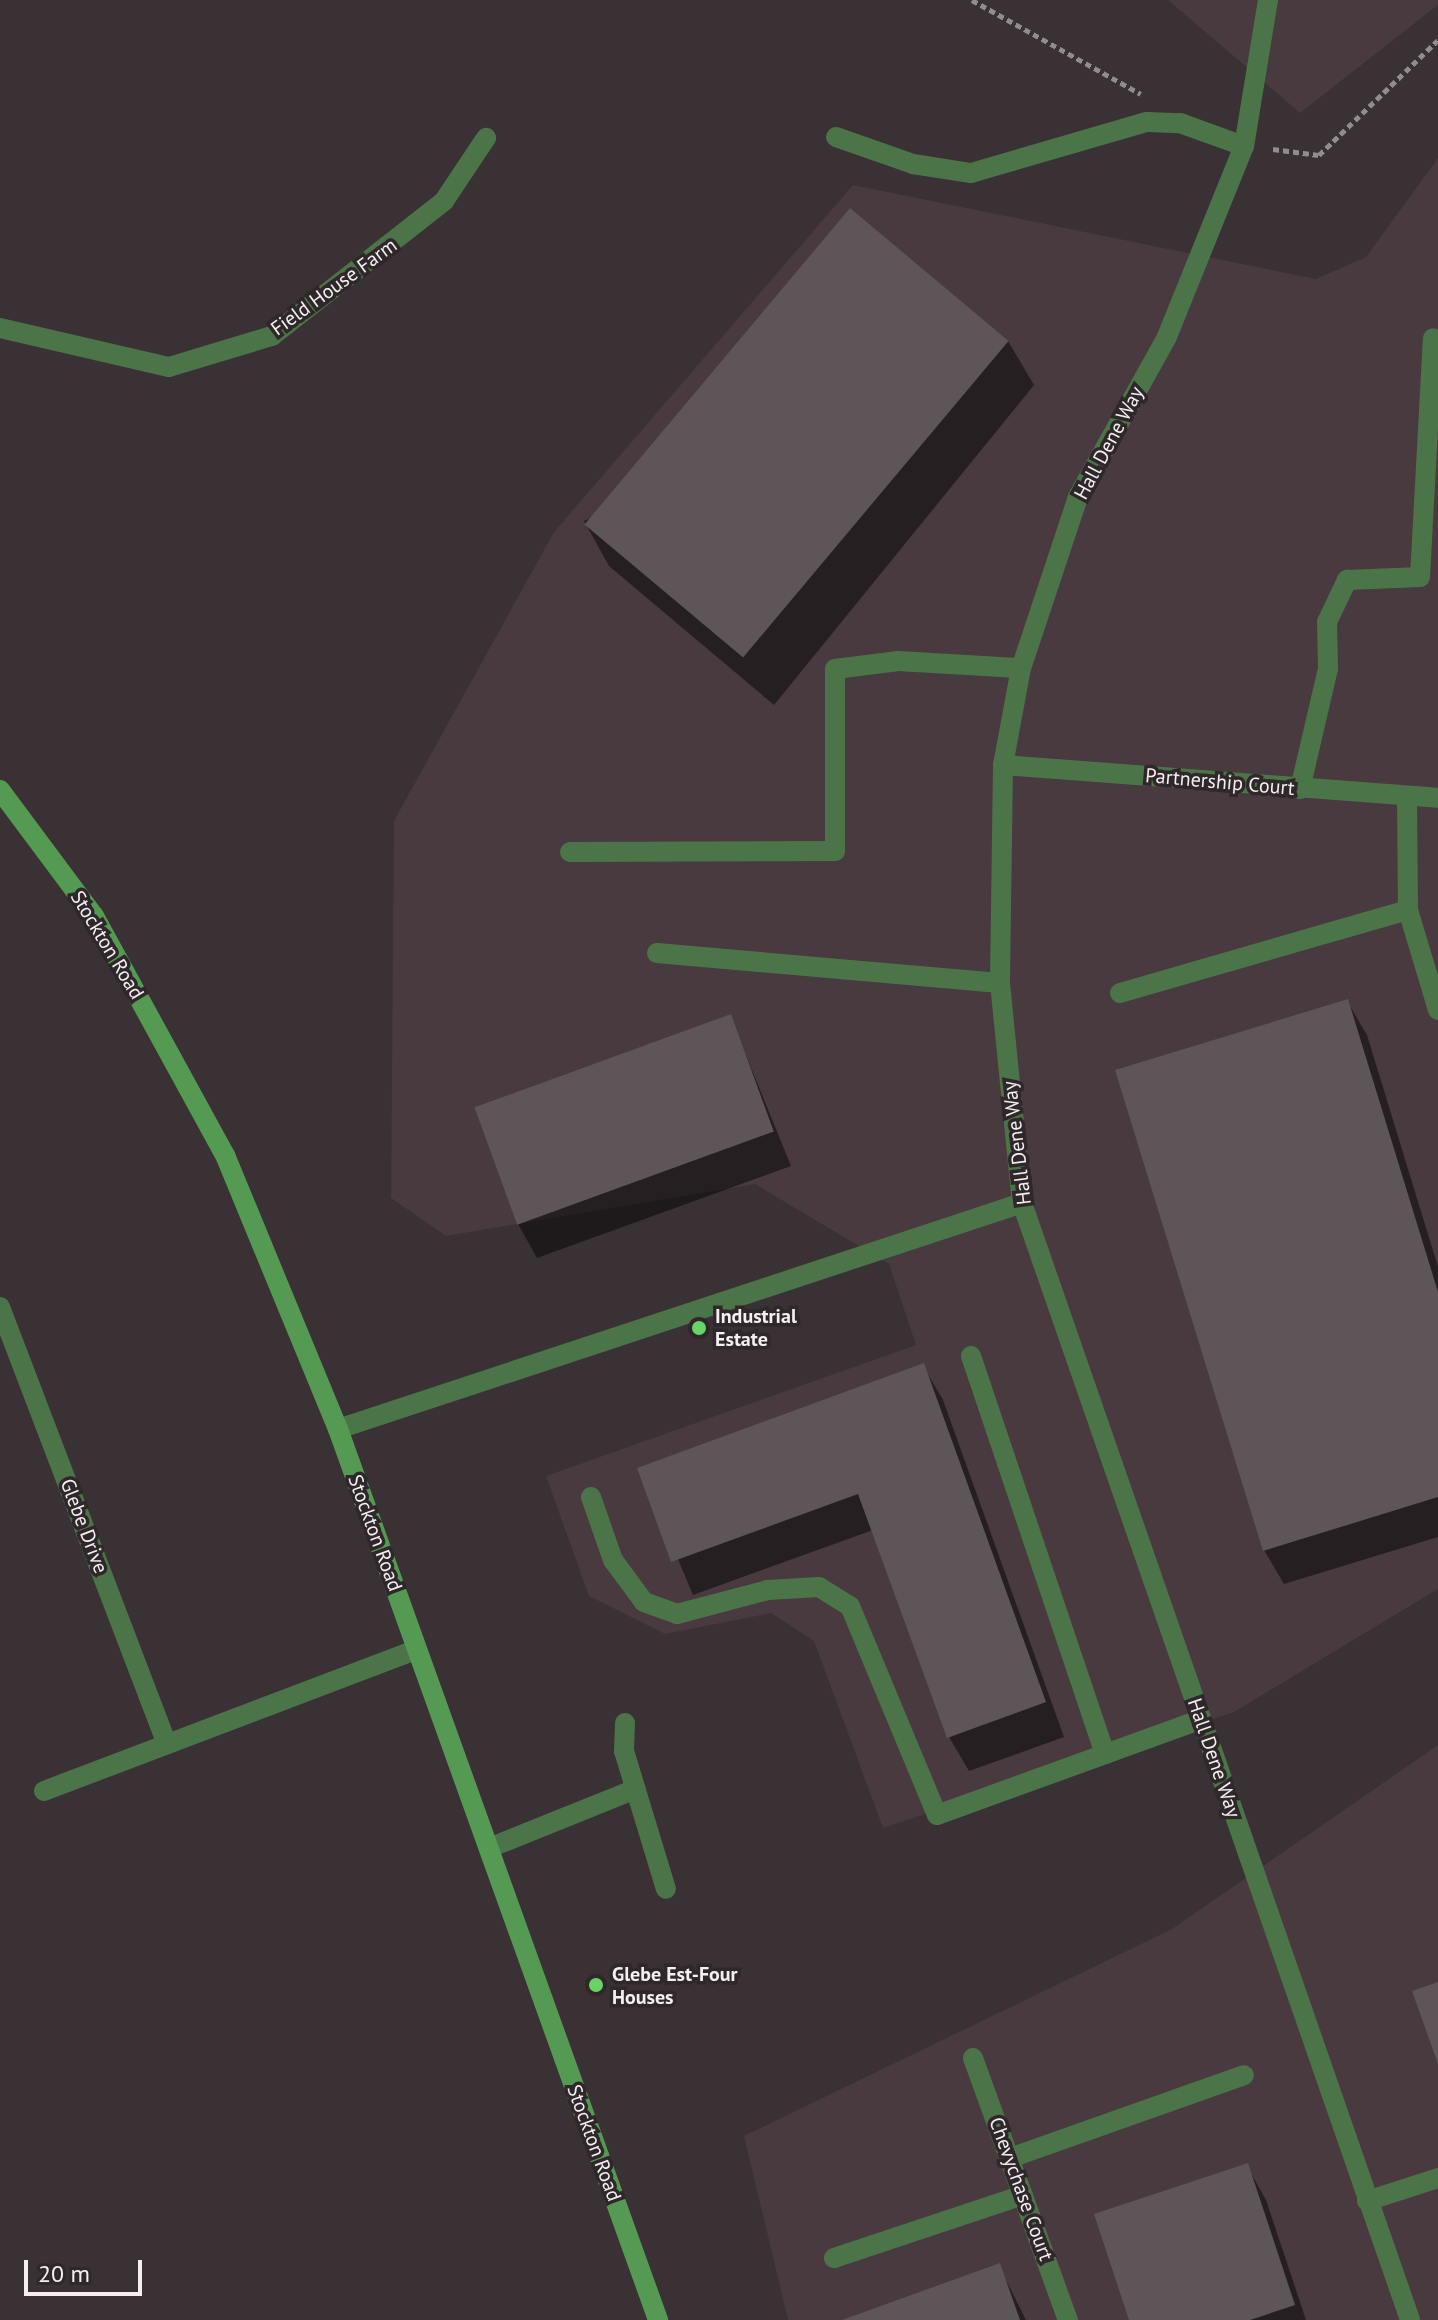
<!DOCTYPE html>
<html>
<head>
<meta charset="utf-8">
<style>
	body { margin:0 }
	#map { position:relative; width:1438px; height:2320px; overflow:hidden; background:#393134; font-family:"PT Sans",sans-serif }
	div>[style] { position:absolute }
	.built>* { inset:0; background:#483a3f }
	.shadow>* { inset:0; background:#0007 }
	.building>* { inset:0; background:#5e5558; transform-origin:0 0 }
	.path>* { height:5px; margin-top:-2.5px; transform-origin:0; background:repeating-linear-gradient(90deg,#928c8e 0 6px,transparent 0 10px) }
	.lane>* { height:20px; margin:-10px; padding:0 10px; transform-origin:10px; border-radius:10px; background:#4b7549 }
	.street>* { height:20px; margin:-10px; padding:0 10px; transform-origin:10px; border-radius:10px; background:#4b7549 }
	.secondary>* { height:20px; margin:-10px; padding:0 10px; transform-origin:10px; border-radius:10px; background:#559a53 }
	.dots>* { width:22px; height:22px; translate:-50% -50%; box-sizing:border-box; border:4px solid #2f272a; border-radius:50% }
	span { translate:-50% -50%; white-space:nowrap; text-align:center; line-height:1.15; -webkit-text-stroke:7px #2f272a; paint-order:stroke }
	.street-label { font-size:20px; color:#f4eff1 }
	.poi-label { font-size:20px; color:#f4eff1; font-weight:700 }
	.left { translate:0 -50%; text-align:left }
	.scale { position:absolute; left:24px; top:2260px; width:118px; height:36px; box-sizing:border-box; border:4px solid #f4eff1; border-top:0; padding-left:10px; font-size:24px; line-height:28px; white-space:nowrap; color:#f4eff1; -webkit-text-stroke:6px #2f272a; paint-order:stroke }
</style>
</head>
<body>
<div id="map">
	<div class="built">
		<div style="clip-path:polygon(1168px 0,1438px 0,1438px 5px,1300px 113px)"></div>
		<div style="clip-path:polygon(1438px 158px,1438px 1589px,1234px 1712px,883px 1828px,814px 1641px,771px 1613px,665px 1634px,589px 1596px,546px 1476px,916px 1345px,889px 1264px,755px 1184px,446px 1236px,391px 1198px,394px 821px,554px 532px,853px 185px,1316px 279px,1366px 257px)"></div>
		<div style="clip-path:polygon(1438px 1745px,1438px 2320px,788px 2320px,744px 2136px,1172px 1929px)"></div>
	</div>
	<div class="shadow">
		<div style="clip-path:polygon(1008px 341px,1034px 385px,774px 705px,609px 566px,584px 521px)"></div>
		<div style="clip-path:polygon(1347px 1001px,1367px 1035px,1438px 1267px,1438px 1537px,1284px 1584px,1264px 1550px)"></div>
		<div style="clip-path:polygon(730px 1016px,791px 1166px,537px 1258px,518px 1224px)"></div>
		<div style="clip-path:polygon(923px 1366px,943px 1400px,1064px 1737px,969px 1771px,949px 1737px,873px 1530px,693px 1595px,640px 1469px)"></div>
		<div style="clip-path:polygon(1247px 2166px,1266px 2200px,1306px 2320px,1131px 2320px)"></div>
		<div style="clip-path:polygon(999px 2266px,1026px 2320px,847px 2320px)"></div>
	</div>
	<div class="building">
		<div style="left:850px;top:208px;width:207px;height:413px;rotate:40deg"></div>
		<div style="clip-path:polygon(1348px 999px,1438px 1292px,1438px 1497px,1263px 1551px,1115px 1070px)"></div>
		<div style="left:731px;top:1014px;width:125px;height:273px;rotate:70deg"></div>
		<div style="clip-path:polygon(924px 1363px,1046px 1702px,947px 1738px,858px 1494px,671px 1562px,637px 1468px)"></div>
		<div style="clip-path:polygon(1438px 1982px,1438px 2064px,1412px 1991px)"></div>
		<div style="clip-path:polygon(1248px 2163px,1295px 2305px,1250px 2320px,1129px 2320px,1094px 2214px)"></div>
		<div style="clip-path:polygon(1000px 2263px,1020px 2320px,842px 2320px)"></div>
	</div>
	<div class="path">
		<div style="left:972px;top:0;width:193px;rotate:29.1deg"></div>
		<div style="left:1273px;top:149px;width:46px;rotate:7.4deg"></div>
		<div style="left:1319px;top:155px;width:165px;rotate:-44deg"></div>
	</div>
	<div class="lane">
		<div style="left:836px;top:137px;width:82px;rotate:19.3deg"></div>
		<div style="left:913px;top:164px;width:59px;rotate:8.8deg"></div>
		<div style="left:971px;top:173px;width:183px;rotate:-16.2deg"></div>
		<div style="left:1147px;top:122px;width:33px;rotate:2deg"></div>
		<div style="left:1180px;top:123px;width:68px;rotate:19.8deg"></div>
		<div style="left:1300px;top:789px;width:123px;rotate:-76.9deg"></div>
		<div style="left:1328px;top:669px;width:47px;rotate:-91.2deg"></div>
		<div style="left:1327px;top:622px;width:47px;rotate:-64.5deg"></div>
		<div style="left:1347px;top:580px;width:73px;rotate:-2.4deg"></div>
		<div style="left:1420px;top:577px;width:239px;rotate:-86.9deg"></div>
		<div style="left:1407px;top:797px;width:113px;rotate:89.5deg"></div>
		<div style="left:1408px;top:910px;width:104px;rotate:73.3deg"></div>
		<div style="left:570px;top:852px;width:265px;rotate:-0.2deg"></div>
		<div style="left:835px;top:851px;width:182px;rotate:-90deg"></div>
		<div style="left:835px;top:669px;width:64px;rotate:-7.2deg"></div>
		<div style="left:898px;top:661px;width:123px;rotate:3.3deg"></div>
		<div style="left:1120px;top:993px;width:300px;rotate:-16.1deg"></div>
		<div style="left:971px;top:1356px;width:420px;rotate:71.4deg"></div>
		<div style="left:591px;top:1497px;width:67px;rotate:70.8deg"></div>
		<div style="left:613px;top:1560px;width:52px;rotate:53.6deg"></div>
		<div style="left:644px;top:1602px;width:35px;rotate:20deg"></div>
		<div style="left:677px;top:1614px;width:94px;rotate:-14.8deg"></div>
		<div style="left:768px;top:1590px;width:51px;rotate:-3.4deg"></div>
		<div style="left:819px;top:1587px;width:36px;rotate:32deg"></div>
		<div style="left:850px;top:1606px;width:226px;rotate:67.4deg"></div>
		<div style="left:937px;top:1815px;width:280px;rotate:-19.9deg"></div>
		<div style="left:1010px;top:2158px;width:248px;rotate:-19.5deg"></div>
		<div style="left:834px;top:2258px;width:199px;rotate:-18.4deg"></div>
	</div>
	<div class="street">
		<div style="left:1268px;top:0;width:148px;rotate:99.3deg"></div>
		<div style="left:1244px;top:146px;width:206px;rotate:112deg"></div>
		<div style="left:1167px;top:337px;width:183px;rotate:119.1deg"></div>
		<div style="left:1078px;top:497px;width:180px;rotate:108.4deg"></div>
		<div style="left:1021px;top:668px;width:99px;rotate:100.5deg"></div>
		<div style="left:1003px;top:765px;width:218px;rotate:90.8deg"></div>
		<div style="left:1000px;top:983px;width:221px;rotate:84.3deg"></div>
		<div style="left:1022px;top:1203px;width:1182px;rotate:70.84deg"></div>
		<div style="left:0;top:328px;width:173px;rotate:13deg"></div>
		<div style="left:169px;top:367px;width:108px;rotate:-16.8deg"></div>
		<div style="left:272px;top:336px;width:219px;rotate:-38.1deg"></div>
		<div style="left:444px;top:201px;width:76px;rotate:-56.3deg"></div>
		<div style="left:1003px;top:765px;width:436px;rotate:4.3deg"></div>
		<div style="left:657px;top:953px;width:344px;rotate:5deg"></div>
		<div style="left:0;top:1307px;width:468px;rotate:69.1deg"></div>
		<div style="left:338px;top:1429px;width:720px;rotate:-18.28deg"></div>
		<div style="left:625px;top:1723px;width:28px;rotate:92deg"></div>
		<div style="left:624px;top:1751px;width:144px;rotate:73.1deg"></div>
		<div style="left:44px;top:1791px;width:399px;rotate:-20.8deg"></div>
		<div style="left:489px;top:1848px;width:158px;rotate:-21.9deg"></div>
		<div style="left:973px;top:2058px;width:279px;rotate:70.1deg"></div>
		<div style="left:1367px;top:2201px;width:75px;rotate:-17.9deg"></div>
	</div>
	<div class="secondary">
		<div style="left:0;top:790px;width:157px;rotate:53.3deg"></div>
		<div style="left:94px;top:916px;width:273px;rotate:61.3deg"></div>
		<div style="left:225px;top:1155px;width:296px;rotate:67.6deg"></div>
		<div style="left:338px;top:1429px;width:947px;rotate:70.24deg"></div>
	</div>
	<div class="dots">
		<div style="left:699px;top:1328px;background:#68d465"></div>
		<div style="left:596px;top:1985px;background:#68d465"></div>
	</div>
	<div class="street-label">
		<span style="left:334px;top:287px;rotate:-36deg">Field House Farm</span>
		<span style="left:1109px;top:443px;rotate:-62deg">Hall Dene Way</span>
		<span style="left:1220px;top:782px;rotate:5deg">Partnership Court</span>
		<span style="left:107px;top:945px;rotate:59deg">Stockton Road</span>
		<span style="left:1017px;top:1143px;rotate:-97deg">Hall Dene Way</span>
		<span style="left:84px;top:1526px;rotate:69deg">Glebe Drive</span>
		<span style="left:375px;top:1533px;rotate:70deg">Stockton Road</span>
		<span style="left:1214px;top:1758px;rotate:71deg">Hall Dene Way</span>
		<span style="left:594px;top:2143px;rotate:70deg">Stockton Road</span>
		<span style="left:1021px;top:2189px;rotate:70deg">Chevychase Court</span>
	</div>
	<div class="poi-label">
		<span class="left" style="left:715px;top:1328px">Industrial<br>Estate</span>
		<span class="left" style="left:612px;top:1986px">Glebe Est-Four<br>Houses</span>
	</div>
	<div class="scale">20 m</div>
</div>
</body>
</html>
